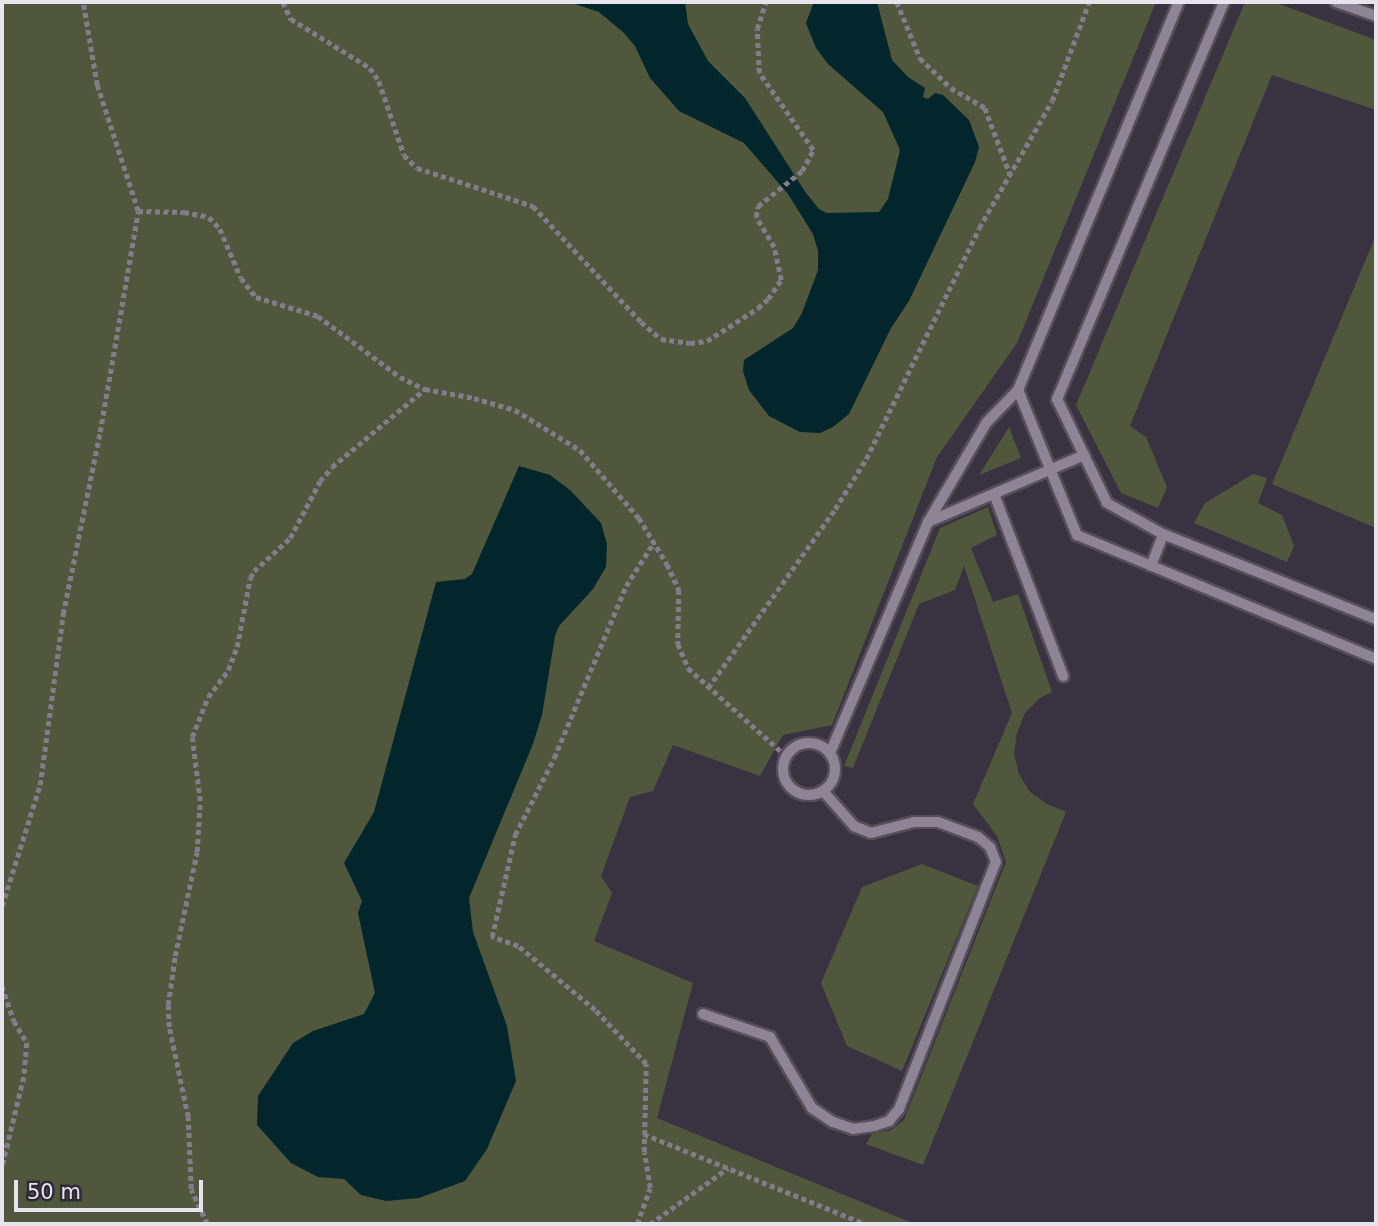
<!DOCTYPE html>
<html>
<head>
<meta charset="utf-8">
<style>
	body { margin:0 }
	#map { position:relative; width:1378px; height:1226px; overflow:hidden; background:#393240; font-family:"DejaVu Sans",sans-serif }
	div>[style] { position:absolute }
	.green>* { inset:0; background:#50573c }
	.water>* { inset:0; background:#03262d }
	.path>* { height:4.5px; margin-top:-2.25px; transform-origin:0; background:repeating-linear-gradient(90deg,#837d89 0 5px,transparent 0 8.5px) }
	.roads { filter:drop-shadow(2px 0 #554f5a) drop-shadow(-2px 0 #554f5a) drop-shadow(0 2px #554f5a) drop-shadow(0 -2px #554f5a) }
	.lane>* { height:10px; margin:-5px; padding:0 5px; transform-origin:5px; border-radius:5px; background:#8d8595 }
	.lane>.ring { margin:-5px; padding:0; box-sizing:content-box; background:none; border:10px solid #8d8595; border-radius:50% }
	span { translate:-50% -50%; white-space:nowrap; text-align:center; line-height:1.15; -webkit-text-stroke:5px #2f2836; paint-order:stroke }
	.frame { position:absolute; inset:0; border:4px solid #e8e4ed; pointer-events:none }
	.scale { position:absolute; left:14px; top:1180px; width:189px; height:32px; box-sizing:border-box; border:4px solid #e8e4ed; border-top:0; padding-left:9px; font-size:21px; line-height:24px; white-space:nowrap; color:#e8e4ed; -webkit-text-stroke:5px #2f2836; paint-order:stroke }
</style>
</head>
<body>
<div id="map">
	<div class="green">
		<div style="clip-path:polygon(2px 2px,1156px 2px,1017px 343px,937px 457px,832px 725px,783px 735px,760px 776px,673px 745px,653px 791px,630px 797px,601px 876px,612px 893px,594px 941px,693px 983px,657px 1118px,915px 1224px,2px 1224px)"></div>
		<div style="clip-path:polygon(1245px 2px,1274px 2px,1376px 40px,1376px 110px,1272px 75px,1130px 426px,1146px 437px,1167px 487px,1158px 508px,1121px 493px,1076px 405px)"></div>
		<div style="clip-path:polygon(1376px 235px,1376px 528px,1272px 484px)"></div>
		<div style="clip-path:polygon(1009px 427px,1021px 458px,979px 475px)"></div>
		<div style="clip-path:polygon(1253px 474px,1267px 478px,1258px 503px,1282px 515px,1294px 546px,1287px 562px,1194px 523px,1205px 503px)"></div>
		<div style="clip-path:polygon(988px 507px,997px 535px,971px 548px,993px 602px,1018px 594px,1052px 692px,1040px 698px,1025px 713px,1017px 733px,1014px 754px,1019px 774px,1030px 792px,1047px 804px,1066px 812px,923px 1165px,866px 1144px,872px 1134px,891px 1130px,904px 1120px,1006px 862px,997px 836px,973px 804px,1012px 713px,964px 566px,955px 590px,919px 604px,853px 768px,844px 766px,940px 528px)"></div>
		<div style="clip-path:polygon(922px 864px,978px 886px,902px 1071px,847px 1046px,821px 983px,862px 887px)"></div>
	</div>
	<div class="water">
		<div style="clip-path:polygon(569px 2px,685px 2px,688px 24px,708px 61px,745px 98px,806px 193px,819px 209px,827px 213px,879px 212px,888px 199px,900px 150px,883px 112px,828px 64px,816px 48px,806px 23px,814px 2px,877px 2px,892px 60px,908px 77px,925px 88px,923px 97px,928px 99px,935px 93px,943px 95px,969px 120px,979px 147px,975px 162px,909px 301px,891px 328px,849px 414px,833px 427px,820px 433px,800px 432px,769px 416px,749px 390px,743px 371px,744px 360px,793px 328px,802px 313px,818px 270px,818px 251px,813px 234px,788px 194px,744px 143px,679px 111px,650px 78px,635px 46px,624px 33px,599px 12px)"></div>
		<div style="clip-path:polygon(519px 466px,550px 475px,570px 490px,601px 523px,607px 544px,606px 567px,593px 589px,559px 626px,555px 636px,542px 715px,533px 744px,469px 898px,473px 932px,507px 1026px,516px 1081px,487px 1149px,465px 1181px,419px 1198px,386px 1201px,361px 1195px,344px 1179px,318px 1177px,291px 1163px,257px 1125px,258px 1096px,293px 1043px,313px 1031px,364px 1014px,375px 993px,358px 913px,362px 901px,344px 863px,374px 812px,436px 582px,465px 579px,472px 574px)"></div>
	</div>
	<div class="path">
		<div style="left:283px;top:2px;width:19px;rotate:65deg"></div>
		<div style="left:291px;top:19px;width:93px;rotate:31.8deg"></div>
		<div style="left:370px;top:68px;width:16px;rotate:55deg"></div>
		<div style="left:379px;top:81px;width:78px;rotate:71.3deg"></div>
		<div style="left:404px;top:155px;width:18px;rotate:45deg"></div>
		<div style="left:417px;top:168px;width:122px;rotate:18.1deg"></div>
		<div style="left:533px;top:206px;width:158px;rotate:47deg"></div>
		<div style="left:641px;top:322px;width:26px;rotate:40deg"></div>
		<div style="left:661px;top:339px;width:29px;rotate:8deg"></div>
		<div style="left:690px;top:343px;width:17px;rotate:-7deg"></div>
		<div style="left:707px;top:341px;width:61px;rotate:-32.9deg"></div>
		<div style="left:758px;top:308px;width:13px;rotate:-42deg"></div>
		<div style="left:768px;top:299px;width:23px;rotate:-56deg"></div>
		<div style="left:781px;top:280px;width:34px;rotate:-102deg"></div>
		<div style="left:774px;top:247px;width:35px;rotate:-121deg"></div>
		<div style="left:756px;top:217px;width:11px;rotate:-80deg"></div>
		<div style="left:758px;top:206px;width:56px;rotate:-38.5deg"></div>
		<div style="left:802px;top:171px;width:24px;rotate:-62deg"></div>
		<div style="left:813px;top:150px;width:94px;rotate:-125deg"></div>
		<div style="left:759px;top:73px;width:44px;rotate:-92.6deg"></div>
		<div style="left:757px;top:29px;width:28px;rotate:-72deg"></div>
		<div style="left:897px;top:2px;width:61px;rotate:67.7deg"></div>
		<div style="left:920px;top:58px;width:43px;rotate:44.1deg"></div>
		<div style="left:951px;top:88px;width:39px;rotate:30deg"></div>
		<div style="left:985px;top:108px;width:71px;rotate:69.3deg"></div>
		<div style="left:138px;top:211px;width:46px;rotate:1.2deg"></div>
		<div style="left:184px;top:212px;width:25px;rotate:11deg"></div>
		<div style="left:209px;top:217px;width:16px;rotate:47deg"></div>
		<div style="left:220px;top:229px;width:53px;rotate:66.8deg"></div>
		<div style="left:241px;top:278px;width:24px;rotate:52deg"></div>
		<div style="left:256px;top:297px;width:65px;rotate:17deg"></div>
		<div style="left:318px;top:316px;width:102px;rotate:36.6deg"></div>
		<div style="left:400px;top:377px;width:28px;rotate:26deg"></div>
		<div style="left:425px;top:389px;width:50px;rotate:10.4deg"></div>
		<div style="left:474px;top:398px;width:43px;rotate:16.3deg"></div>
		<div style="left:515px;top:410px;width:76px;rotate:31.6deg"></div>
		<div style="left:580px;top:450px;width:90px;rotate:49.1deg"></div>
		<div style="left:639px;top:518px;width:54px;rotate:58.7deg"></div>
		<div style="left:667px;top:564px;width:29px;rotate:65deg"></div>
		<div style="left:679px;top:590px;width:54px;rotate:91.1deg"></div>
		<div style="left:678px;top:644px;width:26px;rotate:67deg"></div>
		<div style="left:688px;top:668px;width:132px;rotate:41.9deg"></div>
		<div style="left:708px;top:688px;width:219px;rotate:-54.6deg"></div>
		<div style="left:835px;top:509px;width:59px;rotate:-58.2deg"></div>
		<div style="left:866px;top:459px;width:257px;rotate:-63.9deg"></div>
		<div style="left:979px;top:228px;width:146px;rotate:-60.1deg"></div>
		<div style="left:1052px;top:101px;width:106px;rotate:-69.5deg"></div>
		<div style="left:2px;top:906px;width:127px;rotate:-72.6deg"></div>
		<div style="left:40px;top:785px;width:173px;rotate:-82.3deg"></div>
		<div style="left:63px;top:614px;width:186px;rotate:-78.5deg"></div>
		<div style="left:100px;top:432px;width:224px;rotate:-80.2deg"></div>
		<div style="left:138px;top:211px;width:133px;rotate:-108deg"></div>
		<div style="left:97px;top:85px;width:84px;rotate:-99.6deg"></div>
		<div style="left:2px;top:986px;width:37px;rotate:71deg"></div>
		<div style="left:14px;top:1021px;width:26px;rotate:59deg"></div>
		<div style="left:27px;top:1043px;width:34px;rotate:95deg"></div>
		<div style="left:24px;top:1077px;width:94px;rotate:103.6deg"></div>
		<div style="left:644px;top:1134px;width:240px;rotate:22.1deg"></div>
		<div style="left:207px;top:1224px;width:38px;rotate:-115deg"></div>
		<div style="left:191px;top:1189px;width:72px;rotate:-92.4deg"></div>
		<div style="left:188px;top:1117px;width:92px;rotate:-101.9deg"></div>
		<div style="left:169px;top:1027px;width:22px;rotate:-93deg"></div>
		<div style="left:168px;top:1005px;width:49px;rotate:-81.9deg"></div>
		<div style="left:175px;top:956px;width:106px;rotate:-78.1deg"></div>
		<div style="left:197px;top:852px;width:51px;rotate:-86.6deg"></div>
		<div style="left:200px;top:801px;width:64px;rotate:-97.1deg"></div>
		<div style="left:192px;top:737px;width:43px;rotate:-68.2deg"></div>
		<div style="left:208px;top:697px;width:34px;rotate:-53deg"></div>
		<div style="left:228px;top:670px;width:25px;rotate:-69deg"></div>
		<div style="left:237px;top:647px;width:70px;rotate:-79.3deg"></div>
		<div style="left:250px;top:578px;width:8px;rotate:-60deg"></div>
		<div style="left:254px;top:571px;width:49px;rotate:-42.5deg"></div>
		<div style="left:290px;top:538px;width:64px;rotate:-62.2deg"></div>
		<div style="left:320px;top:481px;width:18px;rotate:-49deg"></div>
		<div style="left:332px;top:467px;width:121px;rotate:-40deg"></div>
		<div style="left:637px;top:1224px;width:38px;rotate:-70deg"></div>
		<div style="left:650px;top:1188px;width:36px;rotate:-99deg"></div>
		<div style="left:644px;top:1152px;width:88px;rotate:-88.7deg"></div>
		<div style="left:646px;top:1064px;width:74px;rotate:-133.4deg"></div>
		<div style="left:595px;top:1010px;width:100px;rotate:-140.3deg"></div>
		<div style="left:518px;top:946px;width:28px;rotate:-161deg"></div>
		<div style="left:492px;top:937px;width:105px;rotate:-77.3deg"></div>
		<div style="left:515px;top:835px;width:86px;rotate:-63.1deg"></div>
		<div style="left:554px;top:758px;width:186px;rotate:-67.3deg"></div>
		<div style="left:626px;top:586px;width:52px;rotate:-57.5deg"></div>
		<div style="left:650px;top:1224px;width:96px;rotate:-35.7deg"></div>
	</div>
	<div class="roads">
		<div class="lane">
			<div style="left:1224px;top:2px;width:431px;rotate:112.8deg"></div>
			<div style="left:1057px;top:399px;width:115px;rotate:64.3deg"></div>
			<div style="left:1107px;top:503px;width:64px;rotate:29deg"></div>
			<div style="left:1163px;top:534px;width:229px;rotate:21.8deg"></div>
			<div style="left:1336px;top:2px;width:42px;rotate:19.3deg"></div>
			<div style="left:1018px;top:390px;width:157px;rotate:67.9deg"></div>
			<div style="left:1077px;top:535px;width:324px;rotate:22.5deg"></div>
			<div style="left:994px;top:494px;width:195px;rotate:69.2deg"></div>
			<div style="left:928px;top:522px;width:170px;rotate:-23.2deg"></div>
			<div style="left:1151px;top:566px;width:34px;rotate:-69deg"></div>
			<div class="ring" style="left:783px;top:743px;width:42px;height:42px"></div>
			<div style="left:830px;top:753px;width:251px;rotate:-67deg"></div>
			<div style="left:928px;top:522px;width:116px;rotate:-59.5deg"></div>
			<div style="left:987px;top:422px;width:45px;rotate:-45.9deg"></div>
			<div style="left:1018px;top:390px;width:420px;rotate:-67.5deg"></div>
			<div style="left:703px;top:1014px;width:71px;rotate:18.9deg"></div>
			<div style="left:770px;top:1037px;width:82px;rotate:59.4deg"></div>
			<div style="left:812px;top:1108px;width:25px;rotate:34deg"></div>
			<div style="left:833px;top:1122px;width:21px;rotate:19deg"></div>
			<div style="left:853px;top:1129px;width:21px;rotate:-8deg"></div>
			<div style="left:874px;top:1126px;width:16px;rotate:-18deg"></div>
			<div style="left:889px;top:1121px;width:16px;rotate:-50deg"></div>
			<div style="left:899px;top:1109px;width:265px;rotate:-68.6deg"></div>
			<div style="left:996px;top:862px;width:16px;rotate:-112deg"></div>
			<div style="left:990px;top:847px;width:16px;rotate:-140deg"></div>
			<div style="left:978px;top:837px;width:43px;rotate:-159.4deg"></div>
			<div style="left:938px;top:822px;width:24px;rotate:180deg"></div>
			<div style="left:914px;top:822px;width:44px;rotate:165.7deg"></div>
			<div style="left:871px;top:833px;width:18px;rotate:-158deg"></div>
			<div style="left:854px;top:826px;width:47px;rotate:-131.5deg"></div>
		</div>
	</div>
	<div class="frame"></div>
	<div class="scale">50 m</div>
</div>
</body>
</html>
